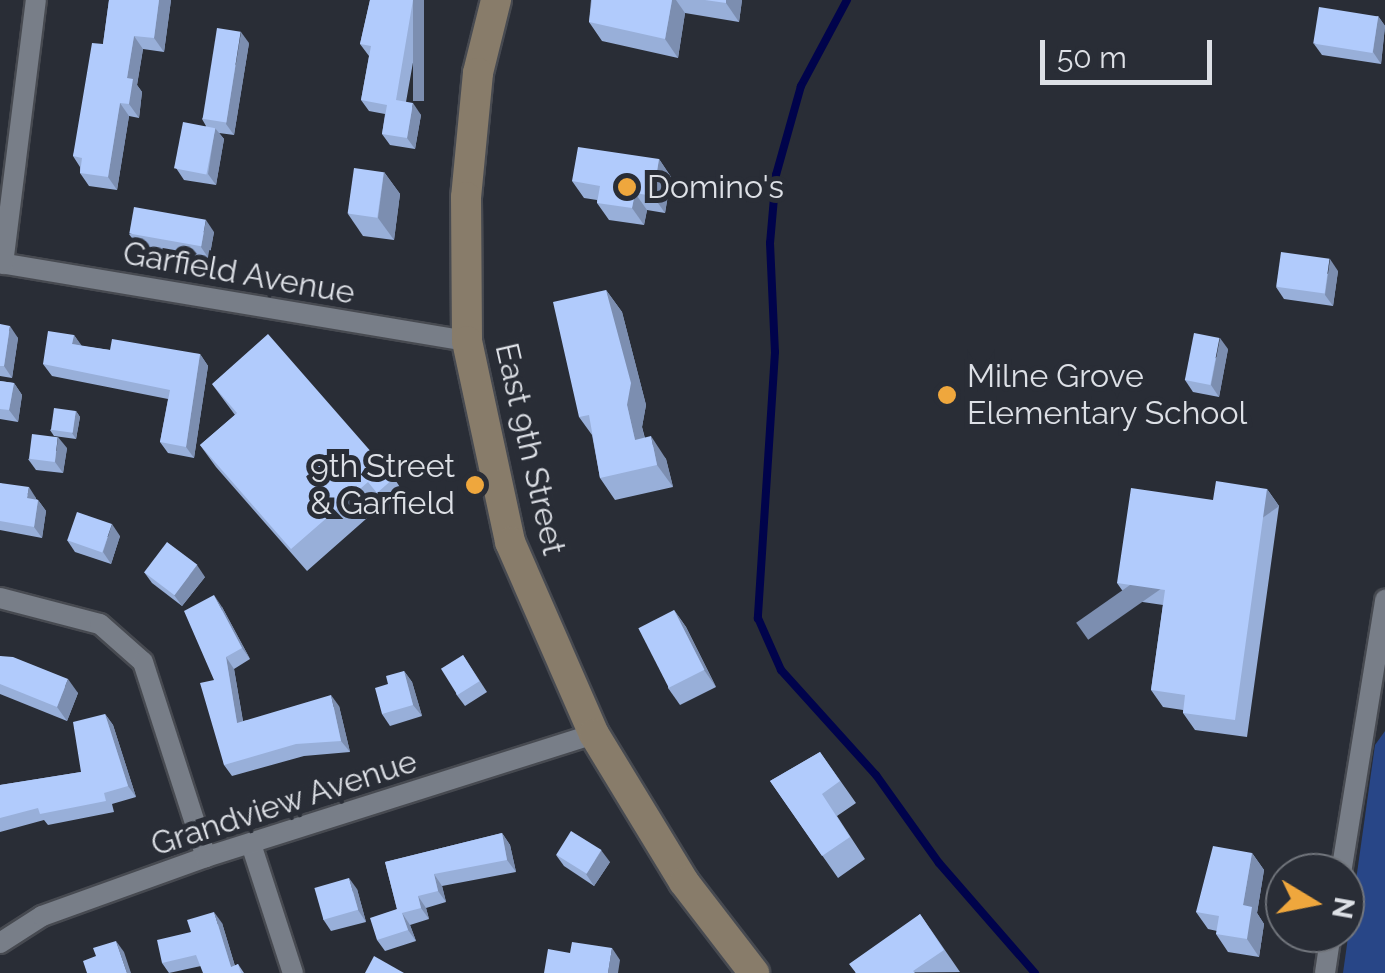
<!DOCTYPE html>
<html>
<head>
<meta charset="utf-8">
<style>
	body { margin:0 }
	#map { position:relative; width:1385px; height:973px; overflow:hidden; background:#292d36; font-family:Raleway,sans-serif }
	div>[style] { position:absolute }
	.green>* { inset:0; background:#284687 }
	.stream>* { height:8px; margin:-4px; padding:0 4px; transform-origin:4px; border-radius:4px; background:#00034b }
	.roads { filter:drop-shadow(2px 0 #474a51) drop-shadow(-2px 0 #474a51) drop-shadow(0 2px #474a51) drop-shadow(0 -2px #474a51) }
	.street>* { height:20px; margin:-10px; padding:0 10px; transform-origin:10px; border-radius:10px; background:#787e88 }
	.secondary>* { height:30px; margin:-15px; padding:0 15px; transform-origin:15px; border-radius:15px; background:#887c6a }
	.wall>* { inset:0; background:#98afd9 }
	.shaded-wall>* { inset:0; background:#7c8eb0; transform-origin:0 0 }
	.building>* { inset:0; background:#b1cbfc; transform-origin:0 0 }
	.dots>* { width:28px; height:28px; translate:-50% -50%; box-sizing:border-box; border:5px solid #292d36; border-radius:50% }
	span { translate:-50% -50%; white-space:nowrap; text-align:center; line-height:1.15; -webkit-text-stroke:10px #292d36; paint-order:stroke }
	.poi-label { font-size:32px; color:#dde0e6 }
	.left { translate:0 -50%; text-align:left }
	.right { translate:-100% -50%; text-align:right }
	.street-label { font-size:32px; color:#dde0e6 }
	.north { position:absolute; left:1265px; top:853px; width:100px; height:100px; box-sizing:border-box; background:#292d36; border:2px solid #71757c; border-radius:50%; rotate:100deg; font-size:28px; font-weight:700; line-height:40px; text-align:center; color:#dde0e6 }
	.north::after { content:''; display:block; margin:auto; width:35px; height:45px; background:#efa73d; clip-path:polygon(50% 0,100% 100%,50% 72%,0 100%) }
	.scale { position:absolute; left:1040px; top:40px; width:172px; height:45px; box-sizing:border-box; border:5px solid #dde0e6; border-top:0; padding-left:12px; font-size:30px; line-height:35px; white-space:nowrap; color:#dde0e6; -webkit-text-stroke:8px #292d36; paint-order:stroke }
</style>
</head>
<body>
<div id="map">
	<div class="green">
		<div style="clip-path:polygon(1385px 731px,1385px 973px,1343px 973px,1375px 745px)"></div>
	</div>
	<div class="stream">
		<div style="left:847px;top:0;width:98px;rotate:118.1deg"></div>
		<div style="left:801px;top:86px;width:92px;rotate:105.7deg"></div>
		<div style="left:776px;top:175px;width:68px;rotate:95deg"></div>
		<div style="left:770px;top:243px;width:109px;rotate:87.4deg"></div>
		<div style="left:775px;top:352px;width:267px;rotate:93.7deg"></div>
		<div style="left:758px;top:618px;width:57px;rotate:66.1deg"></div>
		<div style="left:781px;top:670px;width:142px;rotate:47.9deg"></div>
		<div style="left:876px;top:775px;width:108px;rotate:54.4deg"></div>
		<div style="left:939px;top:863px;width:146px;rotate:48.9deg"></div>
	</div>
	<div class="roads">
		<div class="street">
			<div style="left:0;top:263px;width:473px;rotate:9.5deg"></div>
			<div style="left:3px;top:264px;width:266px;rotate:-82.9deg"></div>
			<div style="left:0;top:598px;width:103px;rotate:14.6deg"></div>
			<div style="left:100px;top:624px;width:57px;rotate:41.5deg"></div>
			<div style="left:143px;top:662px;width:205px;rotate:72.1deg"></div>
			<div style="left:251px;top:844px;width:136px;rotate:72deg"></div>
			<div style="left:1341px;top:873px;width:277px;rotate:-80.8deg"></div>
			<div style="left:0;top:943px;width:50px;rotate:-32.7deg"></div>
			<div style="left:42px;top:916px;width:174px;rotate:-19.8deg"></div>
			<div style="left:206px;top:857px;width:407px;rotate:-17.6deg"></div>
			<div style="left:1325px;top:973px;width:40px;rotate:-81.5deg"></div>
		</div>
		<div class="secondary">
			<div style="left:496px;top:0;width:75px;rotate:103.9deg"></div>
			<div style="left:478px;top:73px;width:125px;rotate:95.5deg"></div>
			<div style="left:466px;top:197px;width:144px;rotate:89.6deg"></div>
			<div style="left:467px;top:341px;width:206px;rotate:77.9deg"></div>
			<div style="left:510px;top:542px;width:210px;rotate:66.4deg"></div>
			<div style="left:594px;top:734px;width:173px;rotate:58.7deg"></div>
			<div style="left:684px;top:882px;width:115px;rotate:52.4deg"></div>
		</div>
	</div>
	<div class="wall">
		<div style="clip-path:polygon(109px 0,171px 0,164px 52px,143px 49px,137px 85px,142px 92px,139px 118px,129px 116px,117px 190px,89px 186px,80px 173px,80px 167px,73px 156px,103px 44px)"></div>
		<div style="clip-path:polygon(370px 0,424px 0,406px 102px,421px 115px,415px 149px,390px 145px,382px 134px,385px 114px,369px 111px,361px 100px,369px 56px,360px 44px)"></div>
		<div style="clip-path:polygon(591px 0,742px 0,739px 22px,685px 13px,678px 58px,602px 41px,589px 22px)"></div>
		<div style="clip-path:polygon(1378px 16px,1385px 26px,1381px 64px,1322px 55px,1314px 44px)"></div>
		<div style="clip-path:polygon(249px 43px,234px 135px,219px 133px,224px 139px,216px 185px,184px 180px,176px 168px,206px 126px,202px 119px)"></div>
		<div style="clip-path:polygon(659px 159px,671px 177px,665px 213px,647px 210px,644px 225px,609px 220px,597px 203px,597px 200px,584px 198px,572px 181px)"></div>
		<div style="clip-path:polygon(384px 172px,400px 194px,394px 240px,363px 236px,348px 214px)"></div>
		<div style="clip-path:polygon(214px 232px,209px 259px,137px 245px,129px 234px)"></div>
		<div style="clip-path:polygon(1338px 271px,1333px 306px,1284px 299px,1276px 287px)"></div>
		<div style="clip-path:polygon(606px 290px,622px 312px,646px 405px,642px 427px,645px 438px,666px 459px,673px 487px,615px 500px,600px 478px,592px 435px,579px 417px)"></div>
		<div style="clip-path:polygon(0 324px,18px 338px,12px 378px,0 376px)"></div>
		<div style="clip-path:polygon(74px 335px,81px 346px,110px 350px,200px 354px,208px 366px,194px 458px,168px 453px,160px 442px,168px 399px,52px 376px,43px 364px)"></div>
		<div style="clip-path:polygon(1228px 349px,1219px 397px,1193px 392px,1185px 380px)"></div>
		<div style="clip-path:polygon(0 381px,14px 383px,22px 395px,18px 422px,0 419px)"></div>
		<div style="clip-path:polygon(212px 384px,394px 478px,409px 501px,393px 515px,383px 504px,307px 571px,216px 467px,200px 445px,235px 415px)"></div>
		<div style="clip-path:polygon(76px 411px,80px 417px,76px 439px,54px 436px,50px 430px)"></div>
		<div style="clip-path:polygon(67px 448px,63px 473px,36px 470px,28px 459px)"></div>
		<div style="clip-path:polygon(0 483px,36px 498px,36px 499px,38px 500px,46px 511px,42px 538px,0 530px)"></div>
		<div style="clip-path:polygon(1267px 489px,1279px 506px,1247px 737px,1195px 730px,1183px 713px,1183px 710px,1163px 707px,1151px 690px,1163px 605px,1129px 600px,1117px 583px,1213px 500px)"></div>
		<div style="clip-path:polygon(120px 536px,111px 564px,75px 552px,67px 540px)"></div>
		<div style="clip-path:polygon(144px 572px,205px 577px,182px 606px,152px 583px)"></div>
		<div style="clip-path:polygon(222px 607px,250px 659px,234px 669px,243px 721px,339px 706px,350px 752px,304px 756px,232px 776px,224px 765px,214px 680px)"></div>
		<div style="clip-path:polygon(674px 610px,686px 627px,716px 687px,680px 705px,668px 688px)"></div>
		<div style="clip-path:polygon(463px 655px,487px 692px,465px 706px,456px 694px)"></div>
		<div style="clip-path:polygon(0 656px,78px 693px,67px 721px,0 694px)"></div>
		<div style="clip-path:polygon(404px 671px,412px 682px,422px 716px,390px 726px,382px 714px,388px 684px)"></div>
		<div style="clip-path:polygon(105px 714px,113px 725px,136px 797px,112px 804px,114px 812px,48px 825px,44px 820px,0 832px,0 785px,81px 772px)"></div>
		<div style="clip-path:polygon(820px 752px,856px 803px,837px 816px,865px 859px,838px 878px,770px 781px)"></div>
		<div style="clip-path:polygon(502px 833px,510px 845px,516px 872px,442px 886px,446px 902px,426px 908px,429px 919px,410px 925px,416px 941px,385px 951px,377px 940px,397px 909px,385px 862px)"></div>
		<div style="clip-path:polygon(1252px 853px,1264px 870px,1257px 913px,1264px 924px,1259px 957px,1228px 952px,1216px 934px,1217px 931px,1208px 929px,1196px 912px)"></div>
		<div style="clip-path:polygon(556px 855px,610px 862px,594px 886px,564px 866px)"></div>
		<div style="clip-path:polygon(357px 889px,366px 922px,331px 931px,323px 919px)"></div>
		<div style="clip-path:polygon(920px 914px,960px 972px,855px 973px)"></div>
		<div style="clip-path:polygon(222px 923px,235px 966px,238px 964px,244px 973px,204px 973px,201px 966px,169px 973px,162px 963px,191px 932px)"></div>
	</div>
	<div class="shaded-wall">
		<div style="clip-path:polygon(159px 0,171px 0,164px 52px,154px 38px)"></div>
		<div style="left:413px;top:0;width:11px;height:101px"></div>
		<div style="clip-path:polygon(672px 0,676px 0,685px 13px,678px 58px,665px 39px)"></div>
		<div style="clip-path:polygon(726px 0,742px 0,739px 22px,726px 3px)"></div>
		<div style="clip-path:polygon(1378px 16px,1385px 26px,1381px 64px,1373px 52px)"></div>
		<div style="clip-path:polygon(241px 32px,249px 43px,234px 135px,226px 124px)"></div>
		<div style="clip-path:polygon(134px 36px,143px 49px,137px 85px,142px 92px,139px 118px,129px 104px,127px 78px)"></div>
		<div style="clip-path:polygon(120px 103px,129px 116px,117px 190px,108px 177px)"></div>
		<div style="clip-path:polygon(413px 103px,421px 115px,415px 149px,407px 138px)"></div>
		<div style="clip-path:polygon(215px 128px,224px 139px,216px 185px,208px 174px)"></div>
		<div style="clip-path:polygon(659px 159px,671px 177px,665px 213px,653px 196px)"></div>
		<div style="clip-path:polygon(384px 172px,400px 194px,394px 240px,378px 218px)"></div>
		<div style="clip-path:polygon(635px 193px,647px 210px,644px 225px,632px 208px)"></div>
		<div style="clip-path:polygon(206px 220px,214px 232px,209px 259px,201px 247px)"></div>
		<div style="clip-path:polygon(1330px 259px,1338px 271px,1333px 306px,1325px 295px)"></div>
		<div style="clip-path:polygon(606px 290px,622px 312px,646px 405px,642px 427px,650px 462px,635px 440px,627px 405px)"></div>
		<div style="clip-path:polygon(10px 326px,18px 338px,12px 378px,4px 366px)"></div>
		<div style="clip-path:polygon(74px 335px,82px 346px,72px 344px)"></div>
		<div style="clip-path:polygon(1220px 338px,1228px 349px,1219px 397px,1211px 385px)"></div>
		<div style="clip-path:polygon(200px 354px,208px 366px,194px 458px,186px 447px)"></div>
		<div style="clip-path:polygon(14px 383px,22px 395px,18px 422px,9px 410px)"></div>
		<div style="clip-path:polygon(76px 411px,80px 417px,76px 439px,72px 433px)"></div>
		<div style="clip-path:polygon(651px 436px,666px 459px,673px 487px,657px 465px)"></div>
		<div style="clip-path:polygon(58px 437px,67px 448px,63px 473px,55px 462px)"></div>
		<div style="clip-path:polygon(29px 487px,36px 498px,34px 509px,27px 498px)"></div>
		<div style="left:1267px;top:489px;width:21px;height:233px;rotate:55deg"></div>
		<div style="clip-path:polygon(38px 500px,46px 511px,42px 538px,34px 527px)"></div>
		<div style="clip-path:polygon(112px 524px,120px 536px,111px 564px,103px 552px)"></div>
		<div style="clip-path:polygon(197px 565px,205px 577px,182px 606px,174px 595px)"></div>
		<div style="clip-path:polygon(214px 595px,222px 607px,250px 659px,242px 648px)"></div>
		<div style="clip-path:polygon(674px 610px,686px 627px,716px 687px,704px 670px)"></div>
		<div style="clip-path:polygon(226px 657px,234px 669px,245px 734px,237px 723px)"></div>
		<div style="clip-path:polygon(404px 671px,412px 682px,422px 716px,413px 705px)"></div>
		<div style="clip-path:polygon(68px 679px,78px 693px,67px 721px,57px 707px)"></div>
		<div style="clip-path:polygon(331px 695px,339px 706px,350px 752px,341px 741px)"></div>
		<div style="clip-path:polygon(105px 714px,113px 725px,136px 797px,128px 786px)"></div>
		<div style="clip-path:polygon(502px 833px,510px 845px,516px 872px,507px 860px)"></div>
		<div style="clip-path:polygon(601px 850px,610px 862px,594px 886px,586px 874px)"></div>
		<div style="clip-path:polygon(1252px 853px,1264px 870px,1257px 913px,1264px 924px,1259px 957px,1247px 939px,1243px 905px)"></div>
		<div style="clip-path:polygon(434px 874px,442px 886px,446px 902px,438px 891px)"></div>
		<div style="clip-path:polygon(349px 878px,357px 889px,366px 922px,358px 910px)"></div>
		<div style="clip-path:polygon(418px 896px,426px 908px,429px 919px,421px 908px)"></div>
		<div style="clip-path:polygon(214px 912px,222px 923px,237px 973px,231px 967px)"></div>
		<div style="clip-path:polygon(402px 913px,410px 925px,416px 941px,408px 930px)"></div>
		<div style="clip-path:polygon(116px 941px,124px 952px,131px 973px,127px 973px)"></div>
		<div style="clip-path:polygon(612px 948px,620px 960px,618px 973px,608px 973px)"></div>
	</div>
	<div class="building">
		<div style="clip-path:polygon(109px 0,159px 0,154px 38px,134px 36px,127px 78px,133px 79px,129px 104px,120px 103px,108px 177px,80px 173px,82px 158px,73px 156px,92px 43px,103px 44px)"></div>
		<div style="clip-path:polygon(370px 0,413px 0,396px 100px,413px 103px,407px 138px,382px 134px,387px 105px,361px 100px,371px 46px,360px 44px)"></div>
		<div style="clip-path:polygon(592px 0,672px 0,665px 39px,589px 22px)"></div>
		<div style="clip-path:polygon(705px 0,726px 0,726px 3px)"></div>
		<div style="left:1319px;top:7px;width:60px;height:37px;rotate:9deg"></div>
		<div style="left:217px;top:28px;width:24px;height:92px;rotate:9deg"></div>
		<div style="left:183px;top:122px;width:33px;height:47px;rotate:11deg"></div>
		<div style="clip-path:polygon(578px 147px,659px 159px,653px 196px,635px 193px,632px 208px,597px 203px,600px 186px,572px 181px)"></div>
		<div style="left:354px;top:168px;width:30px;height:46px;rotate:8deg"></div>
		<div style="left:134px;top:207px;width:73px;height:27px;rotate:10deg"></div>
		<div style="left:1281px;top:252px;width:49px;height:35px;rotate:8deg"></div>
		<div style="clip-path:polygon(606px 290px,631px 383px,627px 405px,635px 440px,651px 436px,657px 465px,600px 478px,589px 415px,579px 417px,553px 302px)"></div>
		<div style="clip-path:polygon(0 324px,10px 326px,4px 366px,0 366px)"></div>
		<div style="clip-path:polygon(48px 331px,74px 335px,72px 344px,110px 350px,112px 339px,200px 354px,186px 447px,160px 442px,170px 390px,43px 364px)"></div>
		<div style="left:1194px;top:333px;width:26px;height:48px;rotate:11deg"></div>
		<div style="clip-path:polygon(268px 334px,394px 478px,377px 493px,368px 482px,291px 549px,200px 445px,237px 413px,212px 384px)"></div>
		<div style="clip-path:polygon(0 381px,14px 383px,9px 410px,0 409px)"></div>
		<div style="left:54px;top:408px;width:22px;height:22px;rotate:8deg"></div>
		<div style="left:32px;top:434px;width:26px;height:25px;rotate:7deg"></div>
		<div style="clip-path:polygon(1216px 481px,1267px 489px,1235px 720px,1183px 713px,1185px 695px,1151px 690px,1165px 590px,1117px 583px,1131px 488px,1213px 500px)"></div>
		<div style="clip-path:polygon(0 483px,29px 487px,27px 498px,38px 500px,34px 527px,0 521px)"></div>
		<div style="left:77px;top:512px;width:37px;height:30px;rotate:19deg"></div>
		<div style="left:167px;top:542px;width:38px;height:38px;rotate:37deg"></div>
		<div style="clip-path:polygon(214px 595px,242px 648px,226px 657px,237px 723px,331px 695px,341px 741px,296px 744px,224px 765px,200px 683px,214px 680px,184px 611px)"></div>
		<div style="left:674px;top:610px;width:67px;height:40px;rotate:63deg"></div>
		<div style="left:463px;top:655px;width:31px;height:26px;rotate:58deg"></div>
		<div style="clip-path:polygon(0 656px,13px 657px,68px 679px,57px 707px,0 684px)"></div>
		<div style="clip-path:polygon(404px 671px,413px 705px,382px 714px,375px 688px,388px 684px,386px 676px)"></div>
		<div style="clip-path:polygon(105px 714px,128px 786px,104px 793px,106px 801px,40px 814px,38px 808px,0 818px,0 785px,81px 772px,73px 722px)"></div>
		<div style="clip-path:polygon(820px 752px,840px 781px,822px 794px,850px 837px,822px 856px,770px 781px)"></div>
		<div style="left:571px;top:831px;width:36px;height:28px;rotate:32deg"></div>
		<div style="clip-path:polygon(502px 833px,507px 860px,434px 874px,438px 891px,418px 896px,421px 908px,402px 913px,408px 930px,377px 940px,370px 918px,397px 909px,385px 862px)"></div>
		<div style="clip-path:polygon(1213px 846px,1252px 853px,1243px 905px,1252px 907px,1247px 939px,1216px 934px,1219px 916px,1196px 912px)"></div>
		<div style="left:349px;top:878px;width:33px;height:36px;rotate:74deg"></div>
		<div style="clip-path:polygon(214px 912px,231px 967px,238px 964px,241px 973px,203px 973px,196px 955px,162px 963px,157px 940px,191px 932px,187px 920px)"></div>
		<div style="clip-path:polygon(920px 914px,944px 950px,913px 971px,915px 973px,856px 973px,849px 964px)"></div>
		<div style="clip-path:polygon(116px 941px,127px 973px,87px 973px,83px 961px,96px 956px,93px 948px)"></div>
		<div style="clip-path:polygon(572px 942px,612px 948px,608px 973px,544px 973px,548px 949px,570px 953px)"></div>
		<div style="clip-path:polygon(374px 956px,404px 973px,365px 973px)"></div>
	</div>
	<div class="dots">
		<div style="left:627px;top:187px;background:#efa73d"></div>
		<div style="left:947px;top:395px;background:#efa73d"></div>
		<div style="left:475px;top:485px;background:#efa73d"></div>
	</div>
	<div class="poi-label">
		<span class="left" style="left:647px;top:187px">Domino's</span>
		<span class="left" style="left:967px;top:395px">Milne Grove<br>Elementary School</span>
		<span class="right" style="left:455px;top:485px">9th Street<br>&amp; Garfield</span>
	</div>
	<div class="street-label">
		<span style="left:239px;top:273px;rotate:10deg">Garfield Avenue</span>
		<span style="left:530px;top:449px;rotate:77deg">East 9th Street</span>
		<span style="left:284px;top:803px;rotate:-18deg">Grandview Avenue</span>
	</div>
	<div class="north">N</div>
	<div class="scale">50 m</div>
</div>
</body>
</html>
